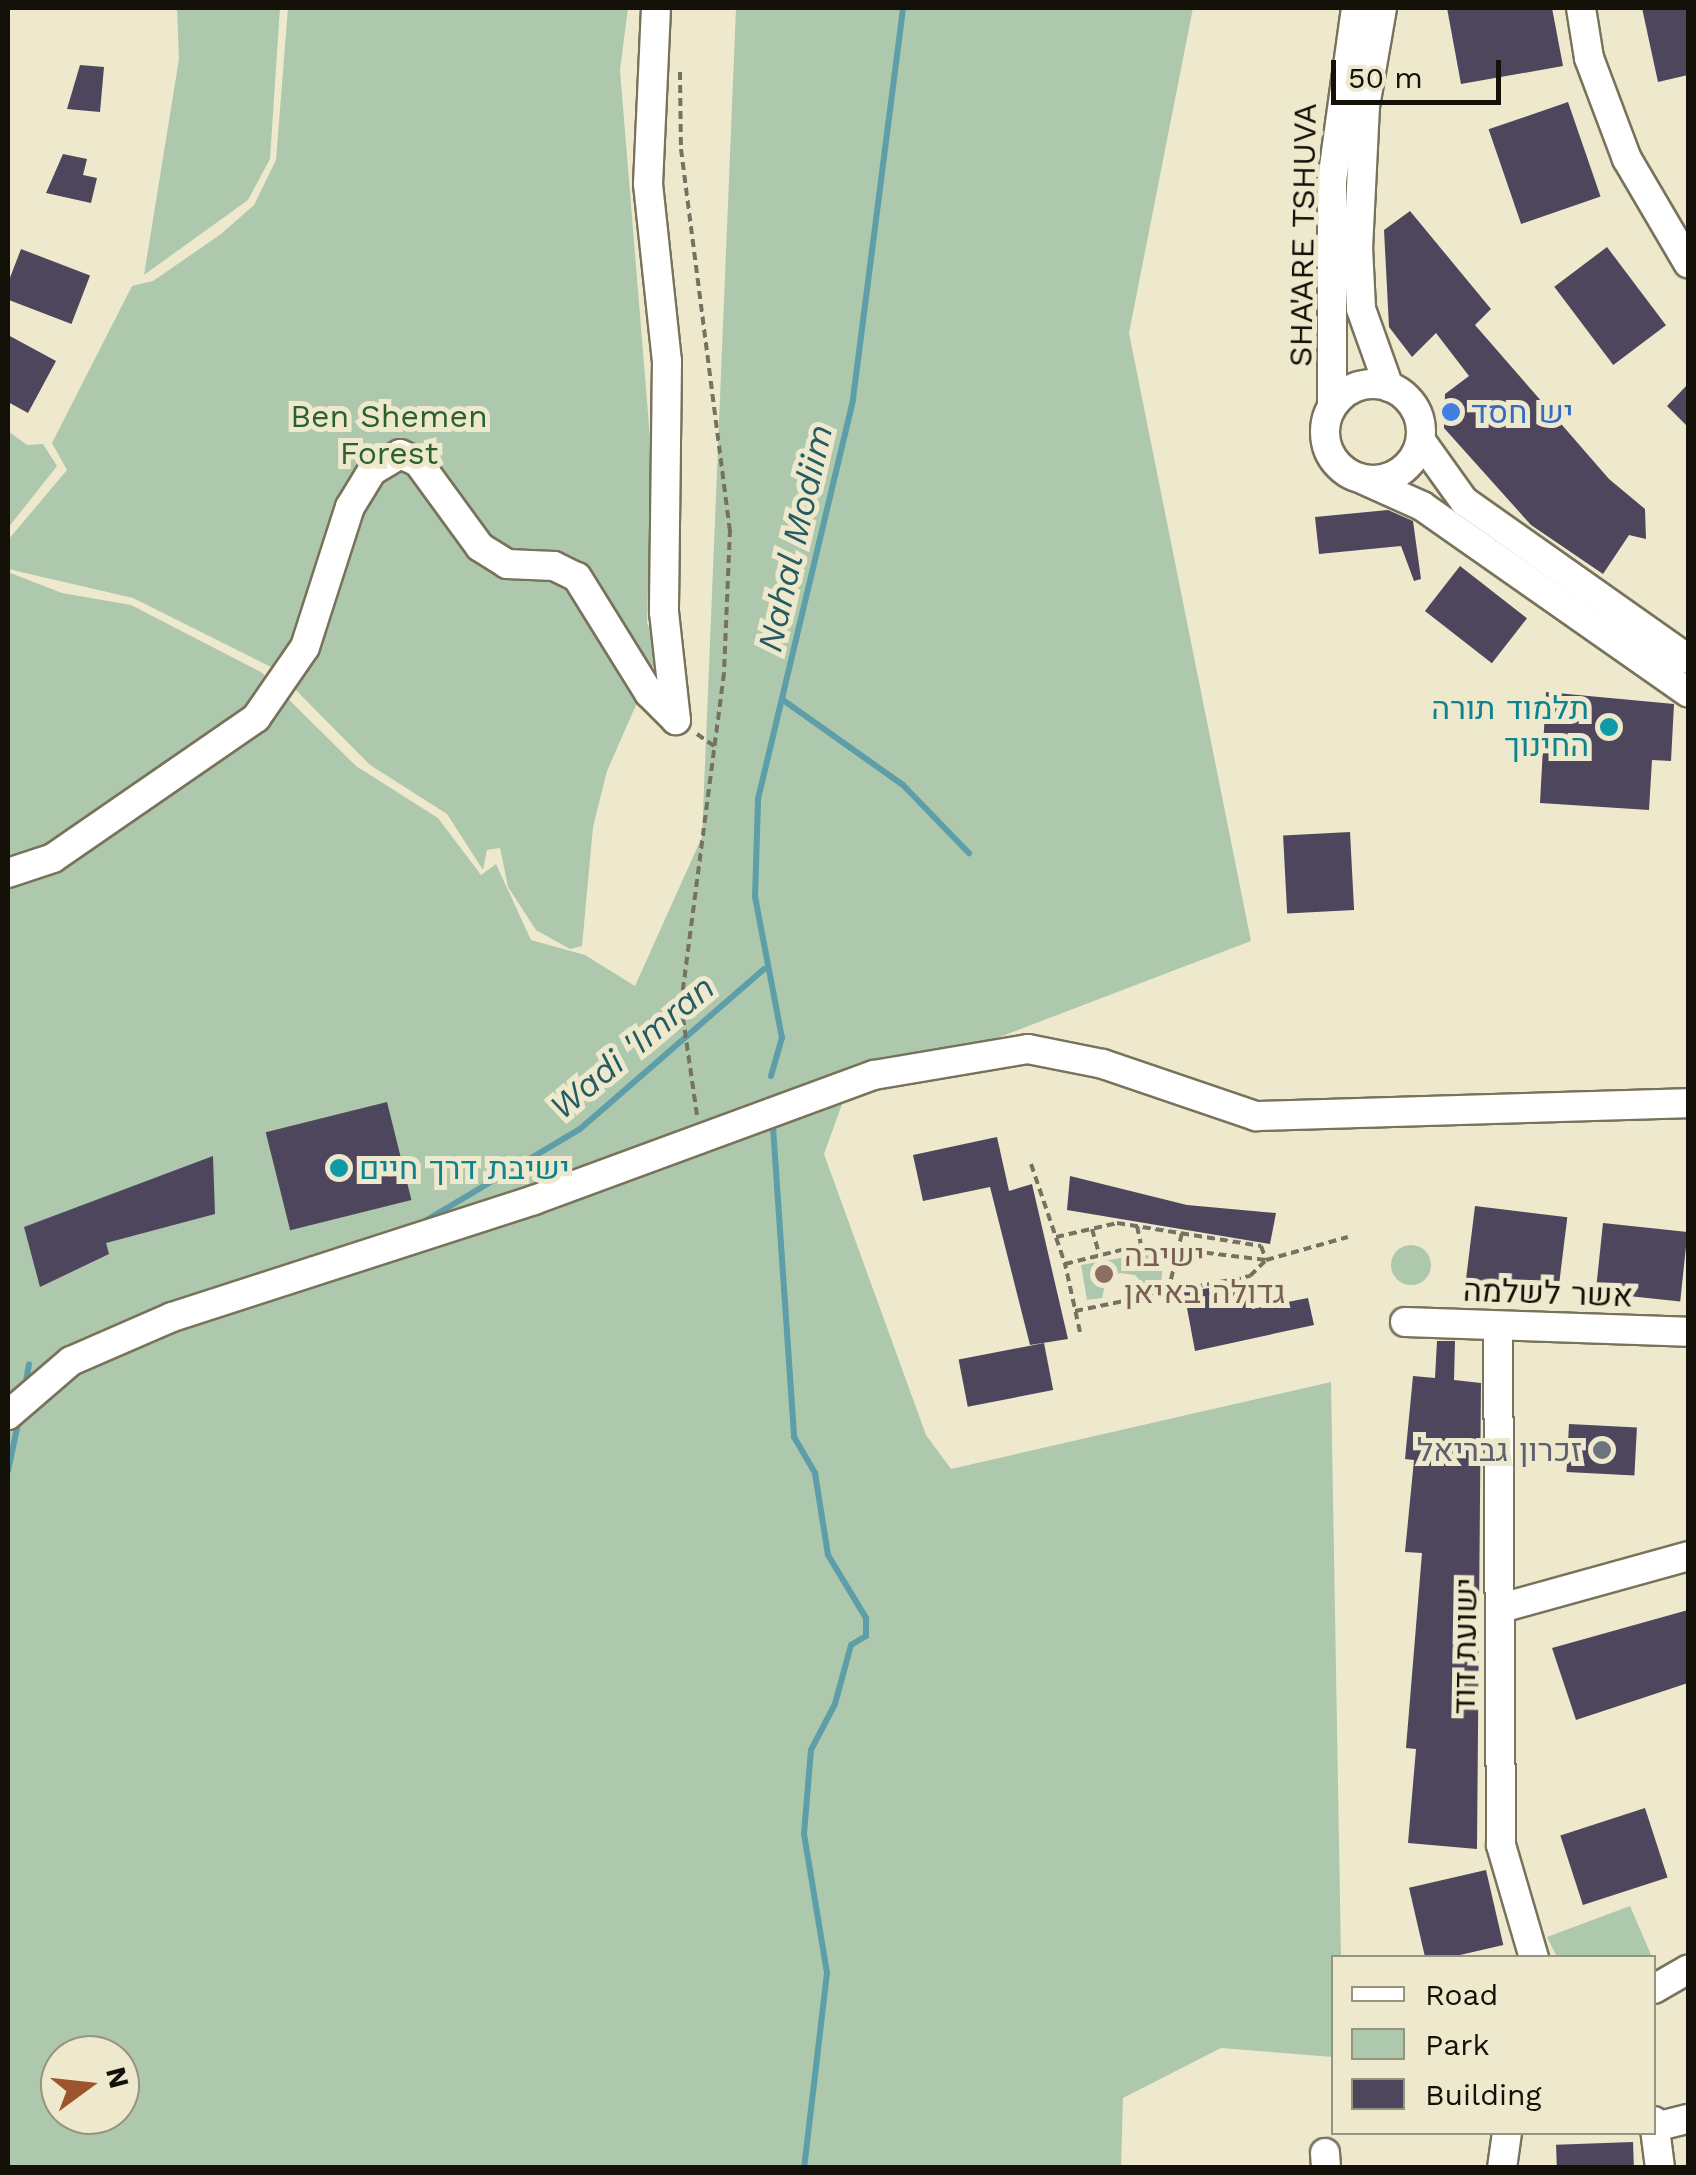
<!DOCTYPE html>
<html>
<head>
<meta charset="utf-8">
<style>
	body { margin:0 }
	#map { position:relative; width:1696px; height:2175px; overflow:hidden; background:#eee9cd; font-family:"Work Sans",Heebo,sans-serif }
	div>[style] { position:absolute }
	.green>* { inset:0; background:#adc8ad }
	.round { border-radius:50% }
	.stream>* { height:6px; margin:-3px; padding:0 3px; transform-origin:3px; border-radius:3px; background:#5d9ea8 }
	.building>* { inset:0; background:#4e465c; transform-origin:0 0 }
	.path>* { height:4px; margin-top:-2px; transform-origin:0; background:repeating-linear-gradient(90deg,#767261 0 8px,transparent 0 13px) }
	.roads { filter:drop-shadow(2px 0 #78735a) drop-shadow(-2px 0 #78735a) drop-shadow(0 2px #78735a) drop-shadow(0 -2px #78735a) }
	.minor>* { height:28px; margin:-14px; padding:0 14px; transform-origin:14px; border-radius:14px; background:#fff }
	.minor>.ring { margin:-14px; padding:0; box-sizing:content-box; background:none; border:28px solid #fff; border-radius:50% }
	.dots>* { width:28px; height:28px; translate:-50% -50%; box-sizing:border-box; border:5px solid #eee9cd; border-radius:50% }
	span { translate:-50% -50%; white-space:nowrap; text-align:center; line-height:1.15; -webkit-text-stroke:10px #eee9cd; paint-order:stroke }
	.street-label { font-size:32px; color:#131108 }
	.shop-label { font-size:32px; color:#366cbe }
	.left { translate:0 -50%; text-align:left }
	.park-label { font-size:32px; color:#2c612f }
	.culture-label { font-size:32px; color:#0d838f }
	.right { translate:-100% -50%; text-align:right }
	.education-label { font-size:32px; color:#785e54 }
	.worship-label { font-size:32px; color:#5b616d }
	.water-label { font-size:35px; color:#255c63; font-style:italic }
	.frame { position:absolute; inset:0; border:10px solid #131108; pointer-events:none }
	.legend { position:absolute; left:1331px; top:1955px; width:325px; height:180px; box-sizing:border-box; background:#eee9cd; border:2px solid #96937e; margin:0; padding:12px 18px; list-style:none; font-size:30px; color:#131108 }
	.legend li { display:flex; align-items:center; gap:20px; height:50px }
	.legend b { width:50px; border:2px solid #96937e }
	.north { position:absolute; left:40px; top:2035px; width:100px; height:100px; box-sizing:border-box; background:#eee9cd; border:2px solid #96937e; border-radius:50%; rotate:75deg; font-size:28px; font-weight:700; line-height:40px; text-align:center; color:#131108 }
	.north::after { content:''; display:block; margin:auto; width:35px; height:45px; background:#9b542b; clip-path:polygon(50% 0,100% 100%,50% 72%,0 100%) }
	.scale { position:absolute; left:1331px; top:60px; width:170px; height:45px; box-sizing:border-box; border:5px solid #131108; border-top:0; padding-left:12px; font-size:30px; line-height:35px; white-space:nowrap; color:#131108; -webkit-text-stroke:8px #eee9cd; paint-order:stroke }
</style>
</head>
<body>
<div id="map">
	<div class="green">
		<div style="clip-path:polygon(177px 8px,280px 8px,270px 159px,248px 200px,144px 275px,179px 59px)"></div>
		<div style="clip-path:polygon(288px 8px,628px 8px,620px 70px,652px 462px,647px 622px,658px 655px,607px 771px,593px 827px,582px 946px,570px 949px,536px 930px,508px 887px,500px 848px,487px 850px,483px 870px,447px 814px,370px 765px,275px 669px,133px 598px,8px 569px,8px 540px,67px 470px,52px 443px,132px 286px,153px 281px,221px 234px,254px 205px,276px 160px)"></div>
		<div style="clip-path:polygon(evenodd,736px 8px,1193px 8px,1129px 333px,1251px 941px,845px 1096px,824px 1154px,926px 1435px,951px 1469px,1331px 1382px,1341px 1957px,1334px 1958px,1333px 2057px,1221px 2048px,1123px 2098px,1121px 2167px,8px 2167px,8px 572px,62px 593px,131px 605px,261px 672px,356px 766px,438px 818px,481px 875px,496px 864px,531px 940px,585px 955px,635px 986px,702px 837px,736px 8px,60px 2055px,120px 2055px,120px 2115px,60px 2115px,60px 2055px)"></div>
		<div style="clip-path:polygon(8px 431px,27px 445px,43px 444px,57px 466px,8px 528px)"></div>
		<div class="round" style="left:1391px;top:1245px;width:40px;height:40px"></div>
		<div style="clip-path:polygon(1148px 1253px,1163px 1260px,1161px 1287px,1149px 1291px,1135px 1275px,1120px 1273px,1106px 1280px,1102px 1298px,1087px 1300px,1081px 1265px)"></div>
		<div style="clip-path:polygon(1630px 1906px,1652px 1957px,1557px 1957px,1547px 1937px)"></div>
	</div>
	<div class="stream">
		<div style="left:783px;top:700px;width:147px;rotate:35.3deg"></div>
		<div style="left:903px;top:785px;width:95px;rotate:45.9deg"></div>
		<div style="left:771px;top:1076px;width:40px;rotate:-74deg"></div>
		<div style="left:782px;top:1038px;width:144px;rotate:-100.8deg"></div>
		<div style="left:755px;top:897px;width:98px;rotate:-88.2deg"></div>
		<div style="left:758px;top:799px;width:411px;rotate:-76.6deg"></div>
		<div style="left:853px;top:399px;width:394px;rotate:-82.7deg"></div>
		<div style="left:773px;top:1127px;width:311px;rotate:86.1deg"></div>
		<div style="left:794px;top:1437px;width:42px;rotate:59.7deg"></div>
		<div style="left:815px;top:1473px;width:83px;rotate:81deg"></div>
		<div style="left:828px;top:1555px;width:74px;rotate:58.9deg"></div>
		<div style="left:866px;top:1618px;width:18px;rotate:90deg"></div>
		<div style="left:866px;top:1636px;width:17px;rotate:149deg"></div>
		<div style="left:851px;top:1645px;width:61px;rotate:105.2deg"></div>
		<div style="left:835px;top:1704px;width:52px;rotate:117.6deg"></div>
		<div style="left:811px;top:1750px;width:84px;rotate:94.8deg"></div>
		<div style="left:804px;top:1834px;width:141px;rotate:80.6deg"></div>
		<div style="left:827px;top:1973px;width:196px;rotate:96.7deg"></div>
		<div style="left:425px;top:1221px;width:180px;rotate:-30.7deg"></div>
		<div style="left:580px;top:1129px;width:244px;rotate:-41deg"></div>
		<div style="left:25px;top:1387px;width:23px;rotate:-80deg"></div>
		<div style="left:8px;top:1471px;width:53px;rotate:-78.1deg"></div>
	</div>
	<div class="building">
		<div style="clip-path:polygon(1447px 8px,1552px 8px,1563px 66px,1461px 84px)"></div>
		<div style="clip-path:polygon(1642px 8px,1688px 8px,1688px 75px,1658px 82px)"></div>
		<div style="clip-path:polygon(80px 65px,104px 67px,100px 112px,67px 109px)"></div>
		<div style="left:1568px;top:102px;width:100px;height:84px;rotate:71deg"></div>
		<div style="clip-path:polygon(63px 154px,87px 159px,83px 175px,97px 178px,91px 203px,46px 193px)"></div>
		<div style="clip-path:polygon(1410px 211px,1491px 309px,1475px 325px,1609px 479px,1645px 509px,1646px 539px,1629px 535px,1603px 574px,1531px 525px,1444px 428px,1445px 394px,1469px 376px,1436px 333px,1412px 357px,1389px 327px,1384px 230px)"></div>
		<div style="left:1607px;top:247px;width:98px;height:66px;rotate:53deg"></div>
		<div style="left:21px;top:249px;width:74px;height:52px;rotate:21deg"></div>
		<div style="clip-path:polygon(8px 335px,56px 361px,28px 413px,8px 402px)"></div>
		<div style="clip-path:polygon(1688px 384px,1688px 427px,1667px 406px)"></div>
		<div style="clip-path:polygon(1388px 510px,1413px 521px,1421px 579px,1414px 581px,1401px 546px,1319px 554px,1315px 517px)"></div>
		<div style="left:1460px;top:566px;width:85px;height:57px;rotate:38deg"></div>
		<div style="clip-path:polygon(1546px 692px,1674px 704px,1671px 761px,1652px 760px,1649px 810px,1540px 803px)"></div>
		<div style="left:1350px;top:832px;width:78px;height:67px;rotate:87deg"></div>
		<div style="left:387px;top:1102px;width:101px;height:125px;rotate:76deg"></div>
		<div style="clip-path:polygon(997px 1137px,1009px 1191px,1032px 1184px,1068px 1339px,1030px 1345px,990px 1187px,923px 1201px,913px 1155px)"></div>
		<div style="clip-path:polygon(213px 1156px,215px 1214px,106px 1243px,109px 1254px,40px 1287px,24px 1227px)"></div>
		<div style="clip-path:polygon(1070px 1176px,1187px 1205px,1276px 1213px,1270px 1244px,1067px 1210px)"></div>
		<div style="left:1475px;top:1206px;width:93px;height:77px;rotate:7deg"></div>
		<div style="left:1603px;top:1223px;width:85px;height:70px;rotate:6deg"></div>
		<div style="clip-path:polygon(1247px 1282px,1252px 1309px,1308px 1298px,1314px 1325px,1195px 1351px,1184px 1292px)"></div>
		<div style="clip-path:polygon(1437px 1341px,1455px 1341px,1454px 1380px,1481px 1383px,1477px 1849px,1408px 1843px,1416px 1749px,1406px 1748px,1422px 1553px,1405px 1552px,1414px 1460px,1405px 1459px,1413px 1376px,1435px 1378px)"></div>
		<div style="left:1044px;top:1343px;width:48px;height:87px;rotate:79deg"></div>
		<div style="left:1569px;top:1424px;width:68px;height:48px;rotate:3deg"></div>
		<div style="clip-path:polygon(1688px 1610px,1688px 1683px,1576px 1720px,1552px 1648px)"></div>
		<div style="left:1645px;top:1808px;width:73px;height:89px;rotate:72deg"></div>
		<div style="left:1486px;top:1870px;width:77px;height:79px;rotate:77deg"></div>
		<div style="left:1633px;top:2142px;width:26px;height:77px;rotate:88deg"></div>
	</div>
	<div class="path">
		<div style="left:680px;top:72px;width:77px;rotate:89.3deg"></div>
		<div style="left:681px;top:149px;width:383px;rotate:82.7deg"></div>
		<div style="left:730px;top:529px;width:144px;rotate:92.4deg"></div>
		<div style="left:724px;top:673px;width:334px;rotate:97.4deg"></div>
		<div style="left:681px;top:1004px;width:112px;rotate:81.8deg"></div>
		<div style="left:697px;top:734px;width:21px;rotate:35deg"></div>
		<div style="left:1031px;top:1164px;width:106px;rotate:71.2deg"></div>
		<div style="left:1137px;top:1226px;width:19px;rotate:78deg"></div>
		<div style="left:1092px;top:1229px;width:26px;rotate:74deg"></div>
		<div style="left:1056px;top:1237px;width:63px;rotate:-12.9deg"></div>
		<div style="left:1117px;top:1223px;width:146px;rotate:9.1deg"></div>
		<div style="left:1261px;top:1246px;width:15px;rotate:70deg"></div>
		<div style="left:1266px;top:1260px;width:85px;rotate:-15.7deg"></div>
		<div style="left:1169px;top:1292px;width:83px;rotate:-11.2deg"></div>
		<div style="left:1250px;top:1276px;width:23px;rotate:-45deg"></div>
		<div style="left:1075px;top:1311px;width:95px;rotate:-11.5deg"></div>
		<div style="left:1168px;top:1292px;width:61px;rotate:-76.7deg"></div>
		<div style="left:1080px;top:1332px;width:70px;rotate:-102.4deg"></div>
		<div style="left:1065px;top:1264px;width:78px;rotate:-14deg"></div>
		<div style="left:1141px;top:1245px;width:126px;rotate:6.8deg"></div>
	</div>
	<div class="roads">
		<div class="minor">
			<div style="left:656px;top:8px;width:176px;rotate:92.6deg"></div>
			<div style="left:648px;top:184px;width:178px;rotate:83.9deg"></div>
			<div style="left:667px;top:361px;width:251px;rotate:90.7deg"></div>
			<div style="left:664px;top:612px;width:109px;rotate:83.7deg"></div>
			<div style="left:1382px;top:8px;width:99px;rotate:99.8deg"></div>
			<div style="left:1365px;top:106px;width:141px;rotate:92.8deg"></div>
			<div style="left:1358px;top:247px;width:62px;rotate:87.2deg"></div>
			<div style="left:1361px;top:309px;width:83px;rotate:70.3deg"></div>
			<div style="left:1581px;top:8px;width:51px;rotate:80.9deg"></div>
			<div style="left:1589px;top:58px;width:108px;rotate:69.4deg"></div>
			<div style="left:1627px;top:159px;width:121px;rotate:59.6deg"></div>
			<div class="ring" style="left:1325px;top:384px;width:68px;height:68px"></div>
			<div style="left:1332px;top:406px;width:225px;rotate:-90deg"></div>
			<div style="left:1332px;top:181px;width:175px;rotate:-82.1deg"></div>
			<div style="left:1421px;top:441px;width:74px;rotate:54.4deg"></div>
			<div style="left:1464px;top:501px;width:274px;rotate:35.2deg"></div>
			<div style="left:1364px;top:480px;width:64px;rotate:24.1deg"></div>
			<div style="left:1422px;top:506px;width:325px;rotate:35deg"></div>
			<div style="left:8px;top:873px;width:47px;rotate:-18.4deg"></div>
			<div style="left:53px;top:858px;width:247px;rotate:-34.6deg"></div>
			<div style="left:256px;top:718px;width:86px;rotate:-55.4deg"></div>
			<div style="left:305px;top:647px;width:147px;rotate:-72.2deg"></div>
			<div style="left:350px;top:507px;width:42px;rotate:-58.6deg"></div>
			<div style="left:372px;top:471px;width:33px;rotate:-31deg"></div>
			<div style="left:400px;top:454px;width:20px;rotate:24deg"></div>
			<div style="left:418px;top:462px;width:105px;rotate:53.9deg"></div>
			<div style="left:480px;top:547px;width:32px;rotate:32deg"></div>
			<div style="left:507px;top:564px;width:47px;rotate:2.4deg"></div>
			<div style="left:554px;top:566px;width:25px;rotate:26deg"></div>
			<div style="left:577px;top:577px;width:137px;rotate:58.2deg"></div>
			<div style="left:649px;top:693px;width:38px;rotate:45deg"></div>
			<div style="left:1405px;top:1322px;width:283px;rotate:2deg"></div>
			<div style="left:1498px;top:1329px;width:516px;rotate:89.67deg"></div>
			<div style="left:1501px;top:1845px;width:118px;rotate:73.7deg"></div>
			<div style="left:8px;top:1415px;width:83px;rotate:-40.6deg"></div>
			<div style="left:71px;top:1361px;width:110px;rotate:-23.5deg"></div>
			<div style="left:172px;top:1317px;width:380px;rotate:-17.9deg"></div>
			<div style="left:534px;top:1200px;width:362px;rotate:-20.2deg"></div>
			<div style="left:874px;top:1075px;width:156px;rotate:-9.6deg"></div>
			<div style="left:1028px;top:1049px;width:76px;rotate:11.3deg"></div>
			<div style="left:1103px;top:1064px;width:162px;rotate:18.8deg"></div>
			<div style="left:1256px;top:1116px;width:432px;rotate:-1.7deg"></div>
			<div style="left:1501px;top:1608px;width:194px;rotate:-15.5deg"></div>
			<div style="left:1654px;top:1989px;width:39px;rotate:-30deg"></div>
			<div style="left:1654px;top:2121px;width:47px;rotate:82.7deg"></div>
			<div style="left:1659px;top:2126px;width:30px;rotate:-14deg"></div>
			<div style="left:1325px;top:2153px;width:15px;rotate:86deg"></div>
			<div style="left:1502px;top:2168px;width:36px;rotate:-82deg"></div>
		</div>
	</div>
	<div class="dots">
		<div style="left:1451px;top:412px;background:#3f7fe0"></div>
		<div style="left:1609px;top:727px;background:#0f9aa8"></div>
		<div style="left:339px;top:1168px;background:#0f9aa8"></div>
		<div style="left:1104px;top:1274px;background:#8d6e63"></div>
		<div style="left:1602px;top:1450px;background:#6b7280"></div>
	</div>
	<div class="street-label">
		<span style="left:1303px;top:235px;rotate:-89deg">SHA'ARE TSHUVA</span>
		<span style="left:1548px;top:1293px;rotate:2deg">אשר לשלמה</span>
		<span style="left:1465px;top:1646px;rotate:-89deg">ישועת דוד</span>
	</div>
	<div class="shop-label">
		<span class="left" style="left:1471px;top:412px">יש חסד</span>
	</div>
	<div class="park-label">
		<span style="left:389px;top:435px">Ben Shemen<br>Forest</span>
	</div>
	<div class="culture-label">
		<span class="right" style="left:1589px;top:727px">תלמוד תורה<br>החינוך</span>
		<span class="left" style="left:359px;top:1168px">ישיבת דרך חיים</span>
	</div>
	<div class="education-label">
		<span class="left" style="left:1124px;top:1274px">ישיבה<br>גדולה באיאן</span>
	</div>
	<div class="worship-label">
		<span class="right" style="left:1582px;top:1450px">זכרון גבריאל</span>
	</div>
	<div class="water-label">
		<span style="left:795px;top:538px;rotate:-77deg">Nahal Modiim</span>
		<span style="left:632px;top:1047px;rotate:-40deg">Wadi 'Imran</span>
	</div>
	<div class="frame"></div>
	<ul class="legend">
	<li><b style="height:12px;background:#fff"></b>Road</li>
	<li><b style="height:28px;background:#adc8ad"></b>Park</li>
	<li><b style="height:28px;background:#4e465c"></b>Building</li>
	</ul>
	<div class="north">N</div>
	<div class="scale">50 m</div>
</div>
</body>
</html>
